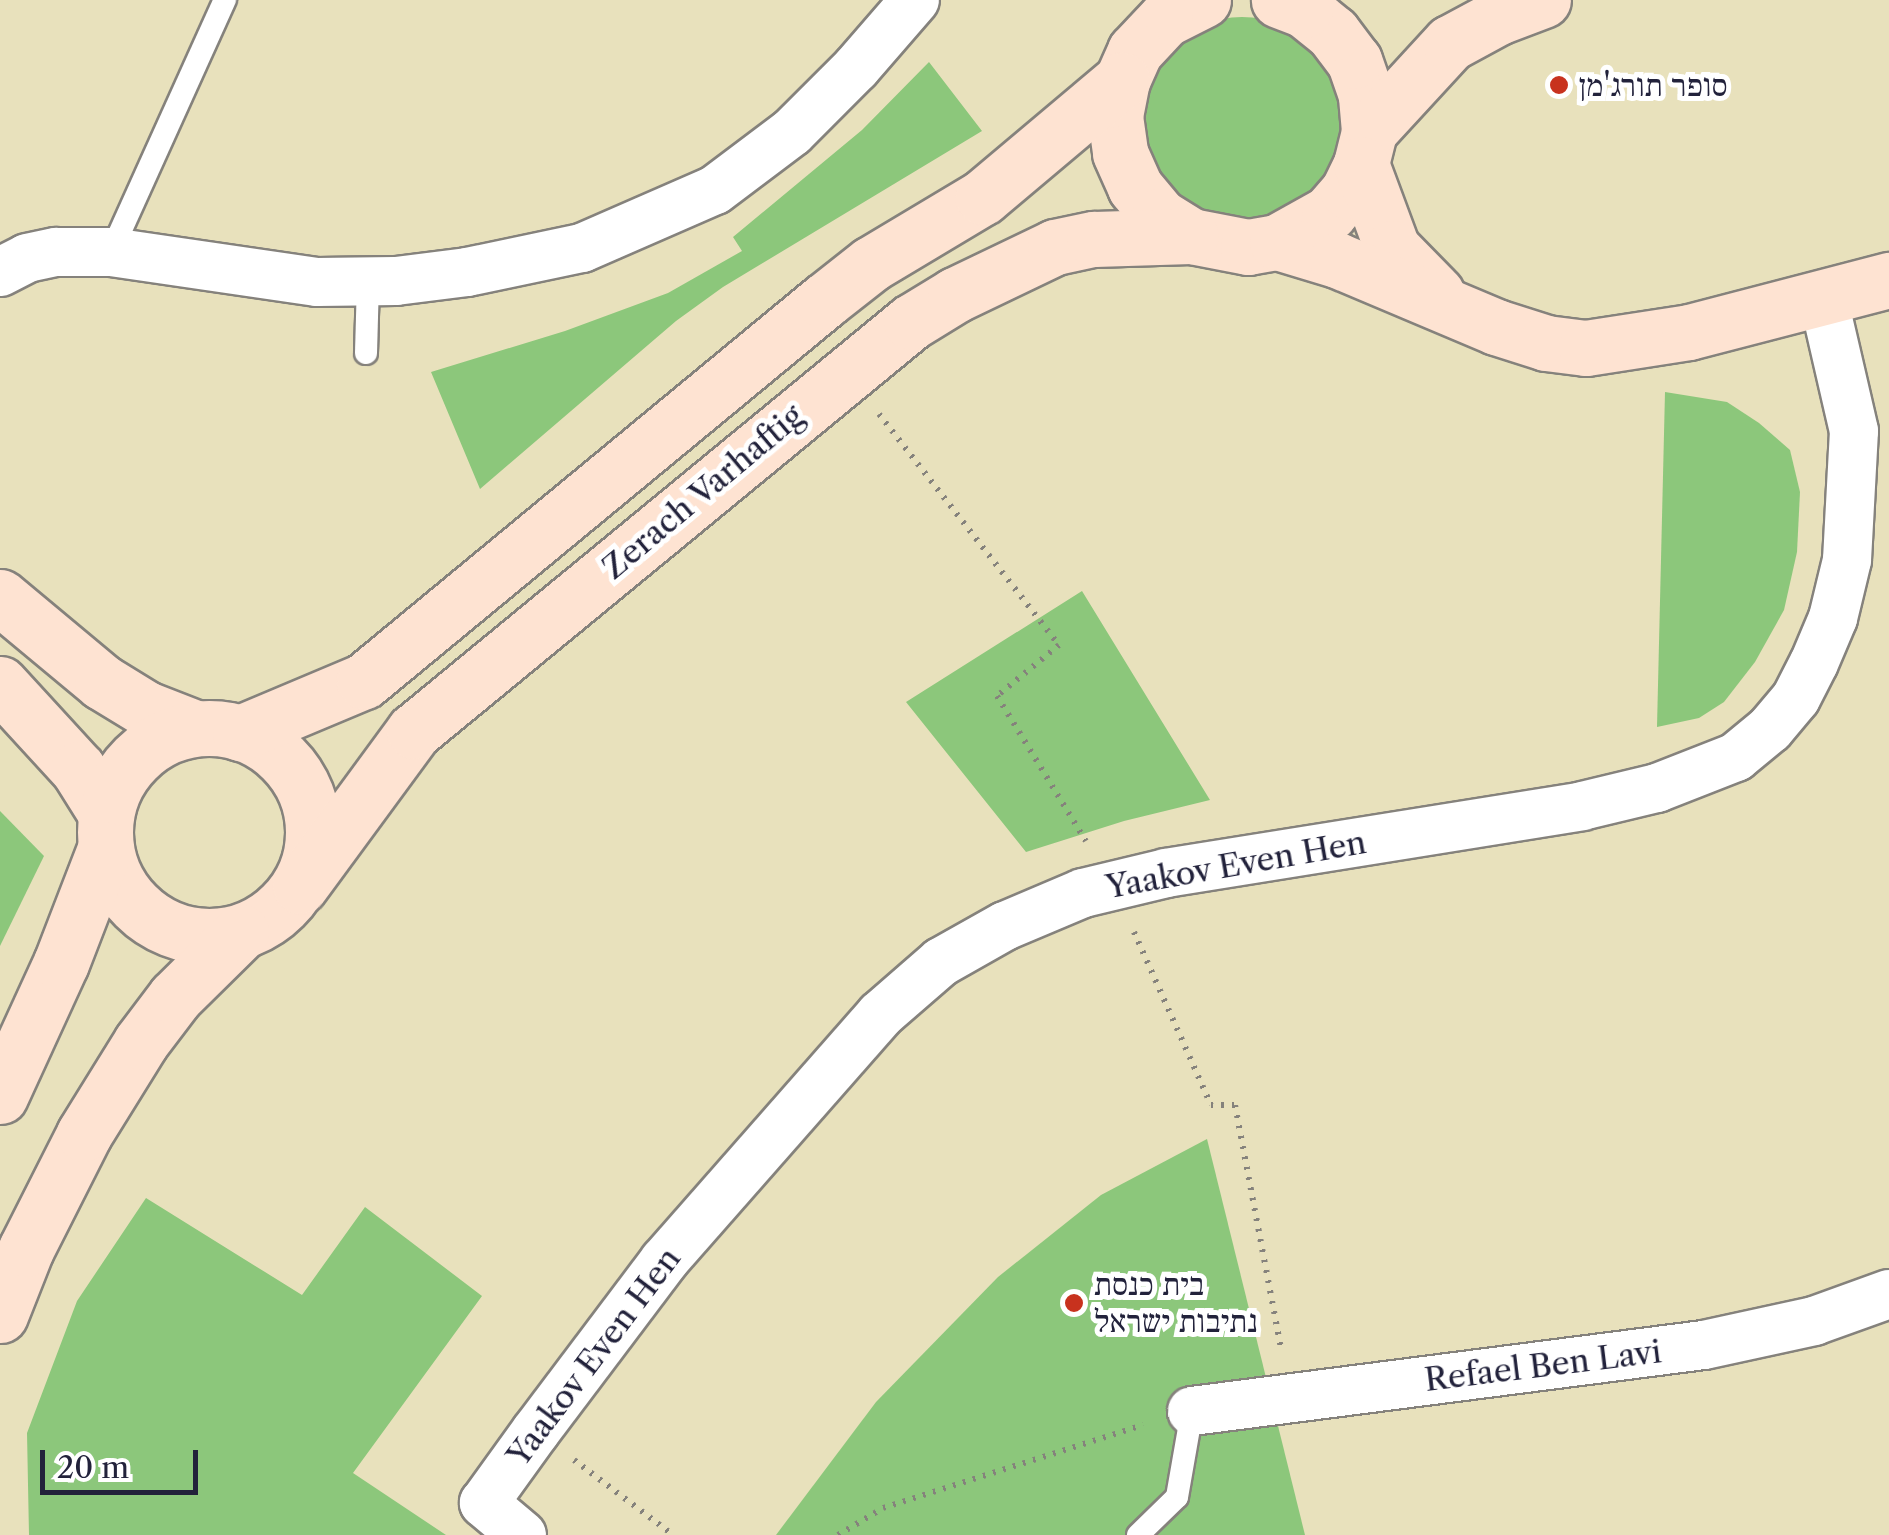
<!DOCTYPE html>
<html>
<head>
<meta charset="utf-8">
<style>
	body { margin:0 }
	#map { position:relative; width:1889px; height:1535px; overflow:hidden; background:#e8e1bc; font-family:"Libre Caslon Text","Frank Ruhl Libre",serif }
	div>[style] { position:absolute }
	.green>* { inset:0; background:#8cc77b }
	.round { border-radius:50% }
	.path>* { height:6px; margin-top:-3px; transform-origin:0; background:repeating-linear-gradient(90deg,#85827c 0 2.5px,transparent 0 10.5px) }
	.roads { filter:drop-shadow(2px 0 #85827c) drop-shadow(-2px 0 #85827c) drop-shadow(0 2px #85827c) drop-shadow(0 -2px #85827c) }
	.lane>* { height:22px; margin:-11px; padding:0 11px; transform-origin:11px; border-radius:11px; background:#fff }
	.street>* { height:48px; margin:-24px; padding:0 24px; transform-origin:24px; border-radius:24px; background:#fff }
	.secondary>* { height:55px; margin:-27.5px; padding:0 27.5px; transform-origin:27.5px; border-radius:27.5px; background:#fee3d2 }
	.secondary>.ring { margin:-27.5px; padding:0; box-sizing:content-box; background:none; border:55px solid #fee3d2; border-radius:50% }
	.dots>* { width:28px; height:28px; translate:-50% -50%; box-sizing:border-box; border:5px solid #fff; border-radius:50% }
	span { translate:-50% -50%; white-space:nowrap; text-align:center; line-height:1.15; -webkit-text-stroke:10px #fff; paint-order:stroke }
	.poi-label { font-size:32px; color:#22223b }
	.left { translate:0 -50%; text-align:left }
	.street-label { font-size:32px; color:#22223b }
	.scale { position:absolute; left:40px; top:1450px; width:158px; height:45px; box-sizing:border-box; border:5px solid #22223b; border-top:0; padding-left:12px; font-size:30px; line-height:35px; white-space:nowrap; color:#22223b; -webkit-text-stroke:8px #fff; paint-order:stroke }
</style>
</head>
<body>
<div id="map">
	<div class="green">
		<div class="round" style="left:1139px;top:17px;width:206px;height:206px"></div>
		<div style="clip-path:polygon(929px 62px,982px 131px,723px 287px,676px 321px,480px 489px,431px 372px,565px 331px,668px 293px,742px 251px,733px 237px,862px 130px)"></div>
		<div style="clip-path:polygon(1665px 392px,1727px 402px,1759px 423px,1790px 450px,1800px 492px,1797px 552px,1784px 610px,1755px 662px,1724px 702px,1699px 718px,1657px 727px)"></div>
		<div style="clip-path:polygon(1082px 591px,1210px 800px,1124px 821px,1026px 852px,906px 702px)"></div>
		<div style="clip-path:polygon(0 811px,44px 856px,0 946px)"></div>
		<div style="clip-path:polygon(1207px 1139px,1305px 1535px,776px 1535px,876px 1402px,998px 1277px,1101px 1195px)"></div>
		<div style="clip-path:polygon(146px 1198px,302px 1295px,365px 1207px,482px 1296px,353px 1473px,446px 1535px,29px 1535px,27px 1433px,77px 1301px)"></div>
	</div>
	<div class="path">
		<div style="left:879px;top:414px;width:293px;rotate:52.1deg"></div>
		<div style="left:1059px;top:645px;width:80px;rotate:140.6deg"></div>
		<div style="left:997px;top:696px;width:170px;rotate:58.5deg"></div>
		<div style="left:1134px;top:932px;width:189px;rotate:66deg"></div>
		<div style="left:1211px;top:1105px;width:24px"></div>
		<div style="left:1235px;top:1105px;width:247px;rotate:79.3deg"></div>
		<div style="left:574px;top:1460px;width:124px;rotate:37.1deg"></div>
		<div style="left:838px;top:1535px;width:52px;rotate:-31deg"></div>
		<div style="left:883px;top:1508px;width:273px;rotate:-17.7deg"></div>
	</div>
	<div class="roads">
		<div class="lane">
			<div style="left:111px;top:252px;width:277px;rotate:-65.7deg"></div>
			<div style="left:366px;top:353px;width:71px;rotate:-88.4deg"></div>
			<div style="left:1138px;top:1535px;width:54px;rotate:-44.3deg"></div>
			<div style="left:1177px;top:1497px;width:87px;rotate:-80.1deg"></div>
		</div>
		<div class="street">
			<div style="left:0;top:272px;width:30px;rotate:-27deg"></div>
			<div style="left:27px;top:258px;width:30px;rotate:-12deg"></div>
			<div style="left:56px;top:252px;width:55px"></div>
			<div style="left:111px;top:252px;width:208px;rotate:8.3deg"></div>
			<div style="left:317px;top:282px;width:79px;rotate:-0.7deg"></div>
			<div style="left:396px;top:281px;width:72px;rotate:-7.2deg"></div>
			<div style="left:467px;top:272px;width:117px;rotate:-11.8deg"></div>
			<div style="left:582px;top:248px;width:145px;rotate:-23.6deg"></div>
			<div style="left:715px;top:190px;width:96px;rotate:-37deg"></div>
			<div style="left:792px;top:132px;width:91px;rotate:-45deg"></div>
			<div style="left:856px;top:68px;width:90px;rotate:-49.1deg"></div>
			<div style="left:1192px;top:1411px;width:516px;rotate:-7.35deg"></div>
			<div style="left:1704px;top:1345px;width:113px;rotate:-12.3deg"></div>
			<div style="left:1814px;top:1321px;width:80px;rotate:-19.8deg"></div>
			<div style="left:522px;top:1535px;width:50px;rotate:-139.9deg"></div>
			<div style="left:484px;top:1503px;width:89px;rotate:-54.2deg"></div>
			<div style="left:536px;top:1431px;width:213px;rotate:-53deg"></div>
			<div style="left:664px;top:1261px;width:327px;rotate:-48.7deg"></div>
			<div style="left:880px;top:1015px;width:81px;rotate:-41deg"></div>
			<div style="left:941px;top:962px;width:73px;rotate:-29.4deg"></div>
			<div style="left:1005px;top:926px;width:85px;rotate:-22.9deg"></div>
			<div style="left:1083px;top:893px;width:85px;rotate:-13.5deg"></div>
			<div style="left:1166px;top:873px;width:421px;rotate:-9.1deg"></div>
			<div style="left:1582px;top:806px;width:77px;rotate:-13.5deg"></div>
			<div style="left:1657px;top:788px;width:85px;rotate:-21.4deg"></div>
			<div style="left:1736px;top:757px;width:44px;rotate:-39.5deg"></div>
			<div style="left:1770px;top:729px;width:40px;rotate:-50deg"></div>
			<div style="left:1796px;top:698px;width:39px;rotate:-63deg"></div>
			<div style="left:1814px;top:663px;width:49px;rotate:-67.1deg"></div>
			<div style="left:1833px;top:618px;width:60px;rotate:-76.4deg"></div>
			<div style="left:1847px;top:560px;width:129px;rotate:-86.9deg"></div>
			<div style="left:1854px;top:431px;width:138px;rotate:-103deg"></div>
		</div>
		<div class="secondary">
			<div style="left:1203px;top:0;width:42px;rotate:153.4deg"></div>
			<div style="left:1165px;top:19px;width:44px;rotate:133.2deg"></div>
			<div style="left:1135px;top:51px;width:32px;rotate:114deg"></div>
			<div style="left:1122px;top:80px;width:37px;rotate:101deg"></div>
			<div style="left:1115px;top:116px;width:37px;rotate:82deg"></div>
			<div style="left:1120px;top:153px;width:37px;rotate:66deg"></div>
			<div style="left:1135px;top:187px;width:38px;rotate:50deg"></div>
			<div style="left:1159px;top:216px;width:38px;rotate:32deg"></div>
			<div style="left:1191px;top:236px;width:58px;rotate:10.9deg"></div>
			<div style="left:1248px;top:247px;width:29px;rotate:-10deg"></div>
			<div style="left:1277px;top:242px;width:60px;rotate:-29.1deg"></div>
			<div style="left:1329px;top:213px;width:29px;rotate:-49deg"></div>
			<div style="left:1348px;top:191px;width:30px;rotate:-64deg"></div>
			<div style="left:1361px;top:164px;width:34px;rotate:-76deg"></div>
			<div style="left:1369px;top:131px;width:36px;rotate:-95deg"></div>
			<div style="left:1366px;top:95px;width:36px;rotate:-109deg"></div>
			<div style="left:1354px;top:61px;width:35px;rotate:-127deg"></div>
			<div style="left:1333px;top:33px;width:36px;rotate:-141deg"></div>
			<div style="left:1305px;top:10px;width:28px;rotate:-159deg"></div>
			<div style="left:1369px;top:131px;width:120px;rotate:-47.4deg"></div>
			<div style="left:1450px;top:43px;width:55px;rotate:-28.4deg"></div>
			<div style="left:1498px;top:17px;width:48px;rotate:-20.7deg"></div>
			<div style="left:1361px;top:164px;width:90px;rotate:69.7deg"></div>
			<div style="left:1392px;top:248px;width:64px;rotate:45.6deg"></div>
			<div style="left:1277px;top:242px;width:63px;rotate:16.7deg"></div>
			<div style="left:1337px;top:260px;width:173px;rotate:22.8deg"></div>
			<div style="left:1496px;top:327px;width:52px;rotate:17.7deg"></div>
			<div style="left:1546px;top:343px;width:40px;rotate:7.1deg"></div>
			<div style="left:1586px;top:348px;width:104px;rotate:-8.8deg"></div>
			<div style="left:1689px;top:332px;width:207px;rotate:-14.6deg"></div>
			<div style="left:0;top:597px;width:133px;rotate:39.8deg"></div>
			<div style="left:102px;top:682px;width:52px;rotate:31.5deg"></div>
			<div style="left:146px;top:709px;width:53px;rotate:21.2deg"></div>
			<div style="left:0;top:684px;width:115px;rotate:47.5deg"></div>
			<div style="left:78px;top:769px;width:51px;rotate:57.9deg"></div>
			<div class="ring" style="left:105px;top:728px;width:153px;height:153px"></div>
			<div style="left:240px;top:733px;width:134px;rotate:-22.8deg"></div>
			<div style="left:364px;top:681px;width:597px;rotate:-39.56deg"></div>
			<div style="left:824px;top:301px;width:60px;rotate:-38.2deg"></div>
			<div style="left:871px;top:264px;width:131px;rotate:-30.9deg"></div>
			<div style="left:983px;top:197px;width:182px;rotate:-40.1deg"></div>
			<div style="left:300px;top:886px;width:192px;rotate:-53.7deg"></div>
			<div style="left:414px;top:731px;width:644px;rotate:-39.45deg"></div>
			<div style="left:911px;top:322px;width:52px;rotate:-31.5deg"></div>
			<div style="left:955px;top:295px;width:111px;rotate:-25.6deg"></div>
			<div style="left:1055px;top:247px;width:40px;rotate:-12deg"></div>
			<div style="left:1094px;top:239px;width:97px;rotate:-1.8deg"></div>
			<div style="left:0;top:1096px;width:146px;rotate:-65.4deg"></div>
			<div style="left:61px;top:963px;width:122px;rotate:-68.9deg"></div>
			<div style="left:0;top:1315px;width:71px;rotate:-68.5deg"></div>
			<div style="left:26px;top:1249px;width:129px;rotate:-63.2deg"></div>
			<div style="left:84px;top:1134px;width:108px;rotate:-58.2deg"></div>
			<div style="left:141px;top:1042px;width:56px;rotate:-52.9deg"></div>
			<div style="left:175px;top:997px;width:93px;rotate:-44.6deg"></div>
		</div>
	</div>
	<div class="dots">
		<div style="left:1559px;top:85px;background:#c8321e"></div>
		<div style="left:1074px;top:1303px;background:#c8321e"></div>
	</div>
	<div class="poi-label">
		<span class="left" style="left:1579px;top:85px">סופר תורג'מן</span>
		<span class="left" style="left:1094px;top:1303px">בית כנסת<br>נתיבות ישראל</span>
	</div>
	<div class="street-label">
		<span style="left:703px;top:492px;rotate:-40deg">Zerach Varhaftig</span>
		<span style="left:1236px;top:865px;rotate:-10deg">Yaakov Even Hen</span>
		<span style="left:594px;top:1357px;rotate:-53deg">Yaakov Even Hen</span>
		<span style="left:1543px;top:1366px;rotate:-7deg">Refael Ben Lavi</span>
	</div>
	<div class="scale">20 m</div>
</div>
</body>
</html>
